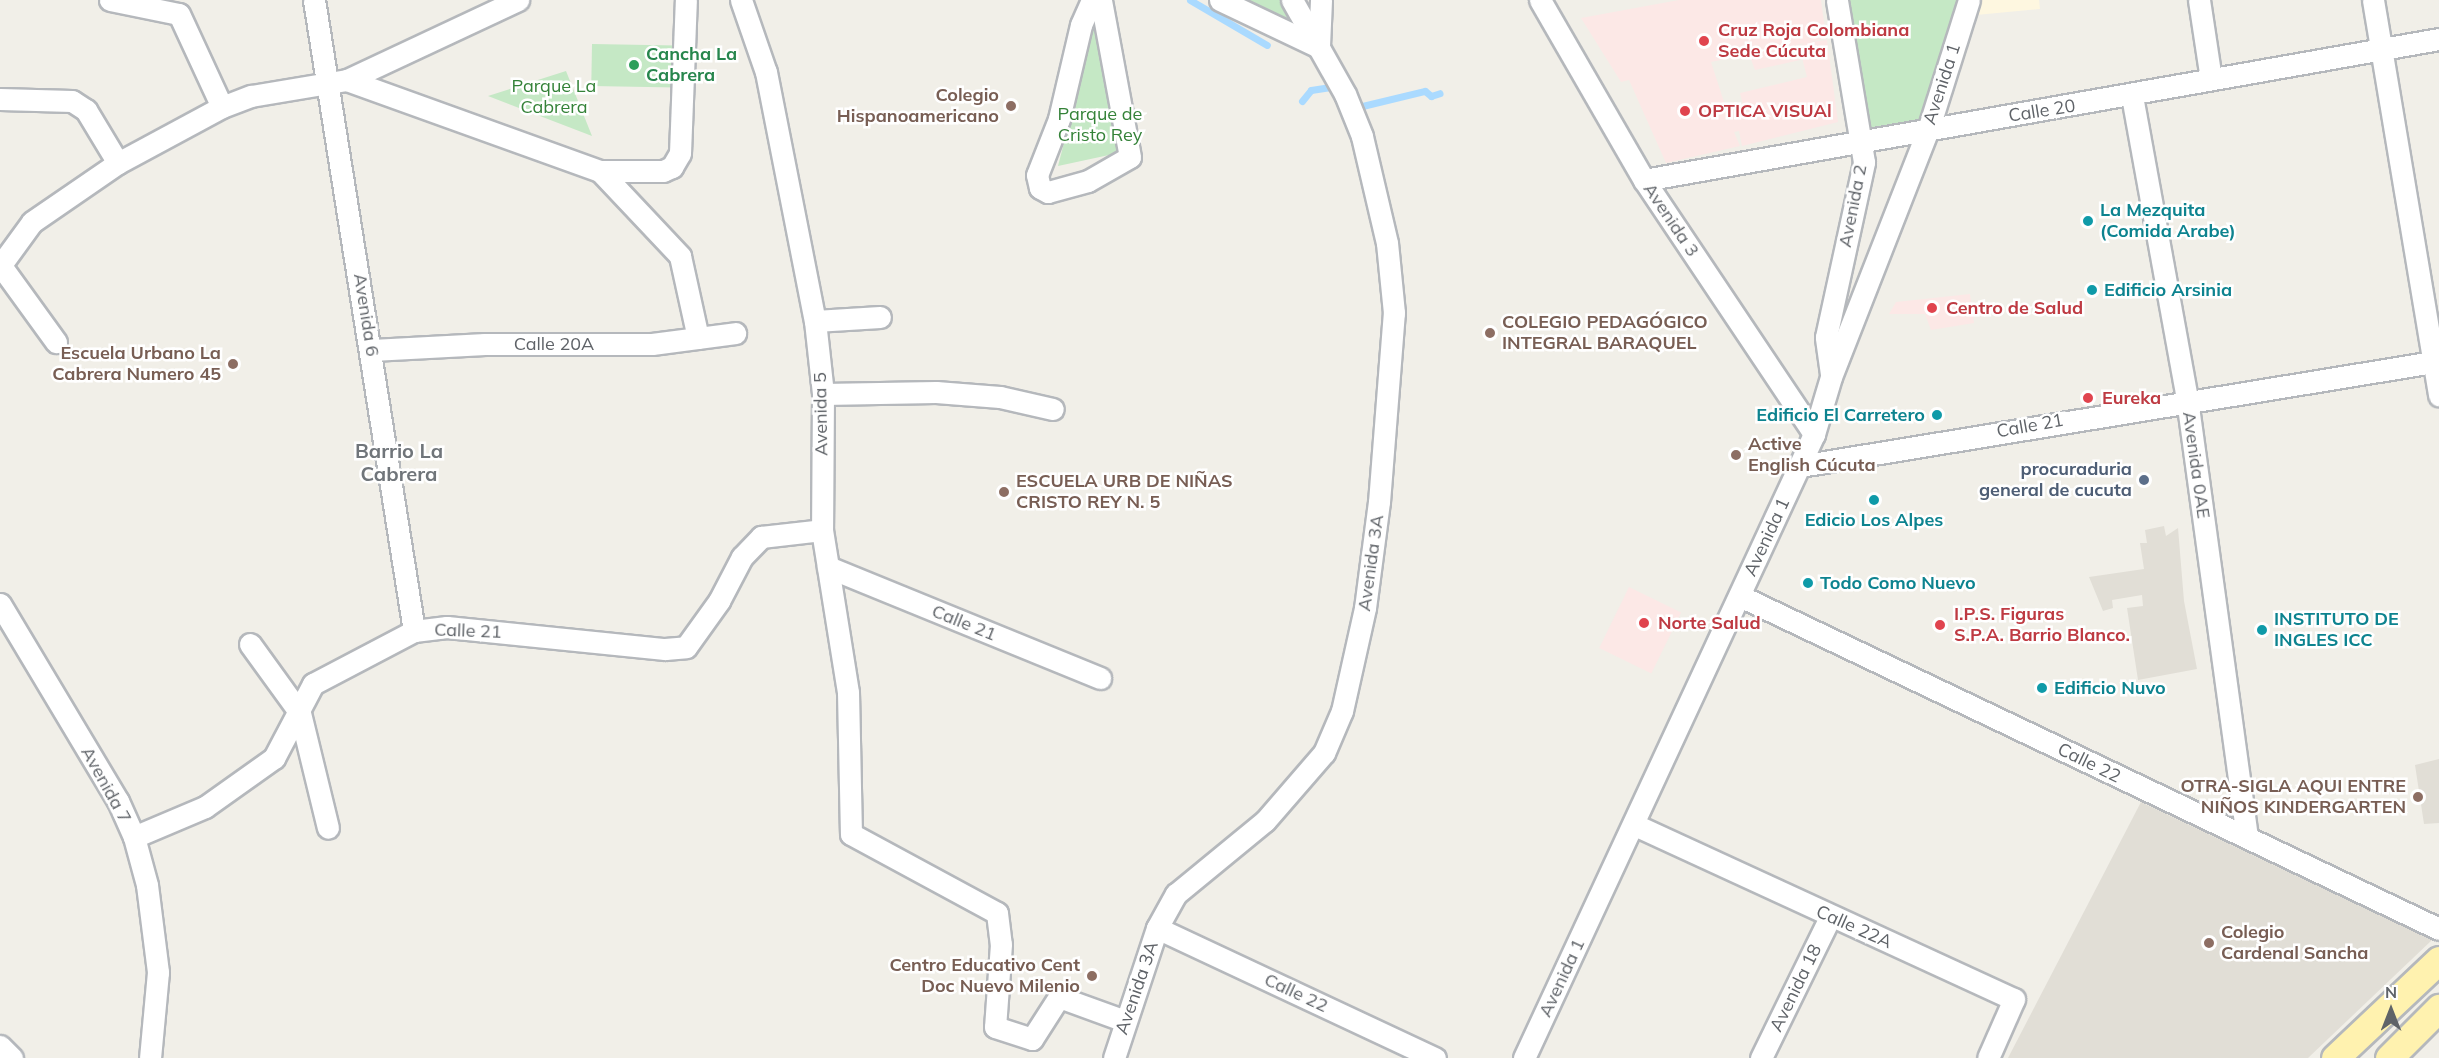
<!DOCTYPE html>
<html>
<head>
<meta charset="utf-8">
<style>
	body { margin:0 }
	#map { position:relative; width:2439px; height:1058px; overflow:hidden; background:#f1efe8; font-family:Mulish,sans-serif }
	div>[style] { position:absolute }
	.commercial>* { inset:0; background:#fef7e0 }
	.education>* { inset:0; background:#e1ded6 }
	.medical>* { inset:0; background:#fce8e6; transform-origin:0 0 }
	.green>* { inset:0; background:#c5e8c5; transform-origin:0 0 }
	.stream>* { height:7px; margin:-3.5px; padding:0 3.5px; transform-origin:3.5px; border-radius:3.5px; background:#aadaff }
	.roads { filter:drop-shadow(2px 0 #b5b8bc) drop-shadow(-2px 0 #b5b8bc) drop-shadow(0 2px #b5b8bc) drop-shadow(0 -2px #b5b8bc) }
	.minor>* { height:21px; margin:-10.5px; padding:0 10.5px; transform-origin:10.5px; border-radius:10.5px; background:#fff }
	.major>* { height:27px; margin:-13.5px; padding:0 13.5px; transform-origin:13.5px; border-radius:13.5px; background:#fff2af }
	.dots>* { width:16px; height:16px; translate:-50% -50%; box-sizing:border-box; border:3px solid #fff; border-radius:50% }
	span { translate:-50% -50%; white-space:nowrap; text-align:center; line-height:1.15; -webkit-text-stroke:5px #fff; paint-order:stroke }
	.health-label { font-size:18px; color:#be3a42; font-weight:700 }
	.left { translate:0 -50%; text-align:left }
	.leisure-label { font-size:18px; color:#27864d; font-weight:700 }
	.street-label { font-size:18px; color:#5f6368 }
	.park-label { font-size:18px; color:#348238 }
	.education-label { font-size:18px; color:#785e54; font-weight:700 }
	.right { translate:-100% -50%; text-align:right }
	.culture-label { font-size:18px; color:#0d838f; font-weight:700 }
	.service-label { font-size:18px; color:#4e5e75; font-weight:700 }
	.neighbourhood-label { font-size:20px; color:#70757a; font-weight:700 }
	.north { position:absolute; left:2361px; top:980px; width:60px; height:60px; -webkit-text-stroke:4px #fff; paint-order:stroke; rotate:0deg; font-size:16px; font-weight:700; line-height:24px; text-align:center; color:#5f6368 }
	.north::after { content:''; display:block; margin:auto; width:21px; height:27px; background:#5f6368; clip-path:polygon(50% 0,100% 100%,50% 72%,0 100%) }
</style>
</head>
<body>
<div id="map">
	<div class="commercial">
		<div style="clip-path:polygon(1981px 0,2039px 0,2040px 9px,1976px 15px)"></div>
	</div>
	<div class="education">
		<div style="clip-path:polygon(2164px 526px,2166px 536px,2178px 528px,2184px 601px,2197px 669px,2138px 680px,2127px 608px,2143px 606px,2142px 595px,2112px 600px,2113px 608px,2103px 611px,2089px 577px,2144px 569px,2140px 543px,2147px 543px,2145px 530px)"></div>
		<div style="clip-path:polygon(2439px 759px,2439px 823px,2424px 824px,2415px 765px)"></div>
		<div style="clip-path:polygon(2141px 802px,2432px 940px,2308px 1058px,2008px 1058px)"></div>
	</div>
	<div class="medical">
		<div style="clip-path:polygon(evenodd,1679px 0,1821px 0,1826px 38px,1810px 42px,1827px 40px,1838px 122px,1742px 146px,1739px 131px,1734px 132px,1740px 146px,1666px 163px,1629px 80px,1621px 82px,1581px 18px,1679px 0,1805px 43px,1799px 46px,1807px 77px,1740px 93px,1743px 105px,1726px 108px,1711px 62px,1749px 54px,1755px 70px,1800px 60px,1797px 45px,1805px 43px)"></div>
		<div style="clip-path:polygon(1970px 294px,1974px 323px,1931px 330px,1925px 314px,1889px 314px,1896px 302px)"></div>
		<div style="left:1629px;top:587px;width:58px;height:68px;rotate:26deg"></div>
	</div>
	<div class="green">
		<div style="clip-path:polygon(1236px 0,1280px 0,1297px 28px)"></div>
		<div style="clip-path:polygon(1844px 0,1960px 0,1918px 125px,1862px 132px)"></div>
		<div style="clip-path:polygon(1099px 7px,1137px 149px,1058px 166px)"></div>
		<div style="left:592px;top:44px;width:85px;height:42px;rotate:1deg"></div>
		<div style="clip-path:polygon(566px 71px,592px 136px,488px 96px)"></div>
	</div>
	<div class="stream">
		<div style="left:1190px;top:0;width:89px;rotate:30.3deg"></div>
		<div style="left:1302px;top:101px;width:14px;rotate:-51deg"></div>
		<div style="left:1311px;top:90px;width:18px;rotate:-9deg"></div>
		<div style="left:1354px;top:108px;width:73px;rotate:-13.5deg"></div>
		<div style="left:1425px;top:91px;width:8px;rotate:40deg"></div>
		<div style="left:1431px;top:96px;width:9px;rotate:-18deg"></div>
	</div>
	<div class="roads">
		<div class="minor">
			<div style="left:110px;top:0;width:70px;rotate:11.5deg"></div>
			<div style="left:179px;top:14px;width:102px;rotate:65.2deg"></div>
			<div style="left:314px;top:0;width:639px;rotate:80.99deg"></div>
			<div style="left:741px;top:0;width:76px;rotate:70.9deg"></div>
			<div style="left:766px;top:72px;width:254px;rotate:78.9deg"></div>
			<div style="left:815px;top:321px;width:73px;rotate:83.7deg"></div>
			<div style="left:823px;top:394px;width:136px;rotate:90.4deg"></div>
			<div style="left:822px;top:530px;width:164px;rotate:80.9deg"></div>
			<div style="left:848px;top:692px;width:142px;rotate:88.8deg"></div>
			<div style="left:851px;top:834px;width:166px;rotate:28.4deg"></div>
			<div style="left:997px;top:913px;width:31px;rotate:83deg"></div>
			<div style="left:1001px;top:944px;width:83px;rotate:94.1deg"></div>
			<div style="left:995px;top:1027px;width:39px;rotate:18deg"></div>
			<div style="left:1032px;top:1039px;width:50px;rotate:-57.3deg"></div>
			<div style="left:1059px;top:997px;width:70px;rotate:20deg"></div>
			<div style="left:1092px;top:0;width:27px;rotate:114deg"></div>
			<div style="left:1081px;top:25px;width:97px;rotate:103.2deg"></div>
			<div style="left:1059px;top:119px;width:60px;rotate:111.4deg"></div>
			<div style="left:1037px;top:175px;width:13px;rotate:77deg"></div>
			<div style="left:1040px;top:188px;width:9px;rotate:27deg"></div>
			<div style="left:1048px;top:192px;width:41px;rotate:-15.4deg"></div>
			<div style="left:1088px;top:181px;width:48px;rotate:-29.7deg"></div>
			<div style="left:1130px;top:157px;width:160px;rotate:-100.5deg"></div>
			<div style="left:1220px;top:0;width:110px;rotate:25.4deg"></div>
			<div style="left:1540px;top:0;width:208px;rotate:60deg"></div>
			<div style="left:1644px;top:180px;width:306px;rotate:56.2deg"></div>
			<div style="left:2199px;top:0;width:80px;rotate:81.4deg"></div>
			<div style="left:2373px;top:0;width:401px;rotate:80.5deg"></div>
			<div style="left:1319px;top:46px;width:46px;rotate:-87.5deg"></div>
			<div style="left:347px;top:80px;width:269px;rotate:19.8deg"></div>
			<div style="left:600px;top:171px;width:63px"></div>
			<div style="left:663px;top:171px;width:10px;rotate:-24deg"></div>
			<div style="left:672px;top:167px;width:16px;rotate:-60deg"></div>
			<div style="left:680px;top:153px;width:153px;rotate:-87.8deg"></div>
			<div style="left:2132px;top:96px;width:308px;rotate:79.7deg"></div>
			<div style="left:2187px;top:399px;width:442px;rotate:82.2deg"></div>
			<div style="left:0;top:99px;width:72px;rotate:1.6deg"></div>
			<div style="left:72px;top:101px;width:17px;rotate:33deg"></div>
			<div style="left:86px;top:110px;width:62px;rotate:58.9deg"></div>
			<div style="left:600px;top:171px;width:117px;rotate:46.7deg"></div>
			<div style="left:680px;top:256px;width:84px;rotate:77.6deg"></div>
			<div style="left:1644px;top:180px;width:807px;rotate:-10.06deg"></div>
			<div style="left:0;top:266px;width:54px;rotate:-54deg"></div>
			<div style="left:32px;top:222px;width:104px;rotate:-34.5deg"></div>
			<div style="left:118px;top:163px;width:118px;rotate:-28.3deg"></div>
			<div style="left:222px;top:107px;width:31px;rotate:-21deg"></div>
			<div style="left:251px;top:96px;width:97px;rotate:-9.5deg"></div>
			<div style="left:347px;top:80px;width:189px;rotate:-25.1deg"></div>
			<div style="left:1px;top:266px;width:94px;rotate:54.1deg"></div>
			<div style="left:815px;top:321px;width:65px;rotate:-3.5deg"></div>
			<div style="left:372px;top:350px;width:113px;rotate:-3deg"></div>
			<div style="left:485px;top:344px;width:167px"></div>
			<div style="left:652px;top:344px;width:84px;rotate:-7.5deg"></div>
			<div style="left:1831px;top:374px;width:37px;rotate:-98deg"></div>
			<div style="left:1826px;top:337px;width:179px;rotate:-77.7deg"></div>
			<div style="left:1864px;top:162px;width:164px;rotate:-99.5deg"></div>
			<div style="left:823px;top:394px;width:113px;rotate:-1deg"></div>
			<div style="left:936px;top:392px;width:64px;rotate:4.5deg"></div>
			<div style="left:1000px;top:397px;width:54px;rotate:12.8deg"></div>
			<div style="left:1800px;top:466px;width:648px;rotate:-9.33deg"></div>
			<div style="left:828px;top:567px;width:294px;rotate:22.2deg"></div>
			<div style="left:1740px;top:596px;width:774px;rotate:25.47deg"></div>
			<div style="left:0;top:604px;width:230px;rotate:59.1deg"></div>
			<div style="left:118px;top:801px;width:39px;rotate:66deg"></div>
			<div style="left:134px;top:837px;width:50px;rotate:74.8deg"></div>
			<div style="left:147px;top:885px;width:88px;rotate:82.8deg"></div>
			<div style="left:158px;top:972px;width:86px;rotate:95.3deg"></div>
			<div style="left:250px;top:644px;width:85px;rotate:54.1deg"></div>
			<div style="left:300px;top:713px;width:118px;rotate:76.3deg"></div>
			<div style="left:1635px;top:825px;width:417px;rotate:24.7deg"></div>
			<div style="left:2014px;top:999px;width:64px;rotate:113.8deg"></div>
			<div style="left:134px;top:837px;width:77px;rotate:-22.9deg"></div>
			<div style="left:205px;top:807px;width:85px;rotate:-35.4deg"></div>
			<div style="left:274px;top:758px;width:84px;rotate:-62.2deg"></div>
			<div style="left:313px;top:684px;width:114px;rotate:-27.7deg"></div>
			<div style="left:414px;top:631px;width:33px;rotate:-7deg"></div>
			<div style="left:447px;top:627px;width:219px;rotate:5.8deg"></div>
			<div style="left:665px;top:649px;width:21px;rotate:-5deg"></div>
			<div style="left:686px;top:647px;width:57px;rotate:-54.3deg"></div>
			<div style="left:719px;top:601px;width:50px;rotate:-62.4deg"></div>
			<div style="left:742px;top:557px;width:28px;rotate:-46deg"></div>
			<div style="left:761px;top:537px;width:61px;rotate:-6.5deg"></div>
			<div style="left:1157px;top:928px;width:307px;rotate:25.1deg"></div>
			<div style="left:0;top:1046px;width:17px;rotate:45deg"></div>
			<div style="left:1114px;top:1058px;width:137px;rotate:-71.7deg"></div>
			<div style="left:1157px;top:928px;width:39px;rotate:-61deg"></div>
			<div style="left:1176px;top:894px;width:115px;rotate:-39.4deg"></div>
			<div style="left:1265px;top:821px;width:90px;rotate:-49.1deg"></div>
			<div style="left:1324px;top:753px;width:46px;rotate:-66.8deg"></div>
			<div style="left:1342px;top:711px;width:106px;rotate:-77.4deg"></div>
			<div style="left:1365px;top:608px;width:107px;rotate:-82.5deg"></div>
			<div style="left:1379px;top:502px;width:190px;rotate:-85.5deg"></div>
			<div style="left:1394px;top:313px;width:70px;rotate:-95.7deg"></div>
			<div style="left:1387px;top:243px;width:110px;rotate:-103.2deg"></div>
			<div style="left:1362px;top:136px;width:45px;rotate:-112deg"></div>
			<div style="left:1345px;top:94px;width:108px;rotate:-119.4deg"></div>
			<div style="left:1524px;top:1058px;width:688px;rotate:-65.07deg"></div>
			<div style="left:1814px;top:434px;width:59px;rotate:-73.4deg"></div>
			<div style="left:1831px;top:377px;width:265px;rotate:-68.6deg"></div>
			<div style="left:1928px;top:130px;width:136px;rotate:-72.5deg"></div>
			<div style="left:1761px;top:1058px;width:157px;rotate:-63.9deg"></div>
		</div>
		<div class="major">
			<div style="left:2335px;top:1058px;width:143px;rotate:-43.3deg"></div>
			<div style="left:2389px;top:1058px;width:71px;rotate:-45deg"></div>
		</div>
	</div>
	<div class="dots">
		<div style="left:1704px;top:41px;background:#e0444e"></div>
		<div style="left:634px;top:65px;background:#2e9e5b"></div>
		<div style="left:1011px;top:106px;background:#8d6e63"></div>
		<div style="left:1685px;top:111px;background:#e0444e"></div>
		<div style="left:2088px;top:221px;background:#0f9aa8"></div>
		<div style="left:2092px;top:290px;background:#0f9aa8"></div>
		<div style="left:1932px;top:308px;background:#e0444e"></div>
		<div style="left:1490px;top:333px;background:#8d6e63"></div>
		<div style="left:233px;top:364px;background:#8d6e63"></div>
		<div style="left:2088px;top:398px;background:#e0444e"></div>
		<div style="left:1937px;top:415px;background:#0f9aa8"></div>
		<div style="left:1736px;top:455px;background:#8d6e63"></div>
		<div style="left:2144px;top:480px;background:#5c6f8a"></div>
		<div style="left:1004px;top:492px;background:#8d6e63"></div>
		<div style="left:1874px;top:500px;background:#0f9aa8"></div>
		<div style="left:1808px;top:583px;background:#0f9aa8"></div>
		<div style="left:1644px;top:623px;background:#e0444e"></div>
		<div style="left:1940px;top:625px;background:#e0444e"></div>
		<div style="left:2262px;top:630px;background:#0f9aa8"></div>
		<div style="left:2042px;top:688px;background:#0f9aa8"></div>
		<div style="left:2418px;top:797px;background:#8d6e63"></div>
		<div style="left:2209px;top:943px;background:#8d6e63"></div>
		<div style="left:1092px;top:976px;background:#8d6e63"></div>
	</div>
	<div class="health-label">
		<span class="left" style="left:1718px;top:41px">Cruz Roja Colombiana<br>Sede Cúcuta</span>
		<span class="left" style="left:1698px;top:111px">OPTICA VISUAl</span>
		<span class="left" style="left:1946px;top:308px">Centro de Salud</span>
		<span class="left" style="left:2102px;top:398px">Eureka</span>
		<span class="left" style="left:1954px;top:625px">I.P.S. Figuras<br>S.P.A. Barrio Blanco.</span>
		<span class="left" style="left:1658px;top:623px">Norte Salud</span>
	</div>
	<div class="leisure-label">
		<span class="left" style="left:646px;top:65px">Cancha La<br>Cabrera</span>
	</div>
	<div class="street-label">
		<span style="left:1942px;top:84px;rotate:-72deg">Avenida 1</span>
		<span style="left:2042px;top:111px;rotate:-9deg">Calle 20</span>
		<span style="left:1853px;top:206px;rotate:-79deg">Avenida 2</span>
		<span style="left:1671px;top:220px;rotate:56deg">Avenida 3</span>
		<span style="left:366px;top:315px;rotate:81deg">Avenida 6</span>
		<span style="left:554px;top:344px">Calle 20A</span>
		<span style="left:821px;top:414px;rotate:-91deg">Avenida 5</span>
		<span style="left:2030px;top:426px;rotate:-10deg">Calle 21</span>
		<span style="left:2196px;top:465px;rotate:82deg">Avenida 0AE</span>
		<span style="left:1767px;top:537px;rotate:-65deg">Avenida 1</span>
		<span style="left:1371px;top:563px;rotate:-82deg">Avenida 3A</span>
		<span style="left:964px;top:623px;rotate:22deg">Calle 21</span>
		<span style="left:468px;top:631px;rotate:2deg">Calle 21</span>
		<span style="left:2089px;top:763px;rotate:26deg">Calle 22</span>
		<span style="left:106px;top:785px;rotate:61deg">Avenida 7</span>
		<span style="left:1854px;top:927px;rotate:24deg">Calle 22A</span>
		<span style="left:1562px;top:978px;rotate:-65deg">Avenida 1</span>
		<span style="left:1137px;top:988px;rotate:-71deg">Avenida 3A</span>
		<span style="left:1796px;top:988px;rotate:-64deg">Avenida 18</span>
		<span style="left:1296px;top:993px;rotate:25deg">Calle 22</span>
	</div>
	<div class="park-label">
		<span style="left:554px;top:97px">Parque La<br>Cabrera</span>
		<span style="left:1100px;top:125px">Parque de<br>Cristo Rey</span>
	</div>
	<div class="education-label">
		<span class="right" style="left:999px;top:106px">Colegio<br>Hispanoamericano</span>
		<span class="left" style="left:1502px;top:333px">COLEGIO PEDAGÓGICO<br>INTEGRAL BARAQUEL</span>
		<span class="right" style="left:221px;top:364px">Escuela Urbano La<br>Cabrera Numero 45</span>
		<span class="left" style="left:1748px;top:455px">Active<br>English Cúcuta</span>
		<span class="left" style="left:1016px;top:492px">ESCUELA URB DE NIÑAS<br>CRISTO REY N. 5</span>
		<span class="right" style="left:2406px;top:797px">OTRA-SIGLA AQUI ENTRE<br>NIÑOS KINDERGARTEN</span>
		<span class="left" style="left:2221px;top:943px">Colegio<br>Cardenal Sancha</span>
		<span class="right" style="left:1080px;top:976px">Centro Educativo Cent<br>Doc Nuevo Milenio</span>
	</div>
	<div class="culture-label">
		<span class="left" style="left:2100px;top:221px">La Mezquita<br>(Comida Arabe)</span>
		<span class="left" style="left:2104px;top:290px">Edificio Arsinia</span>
		<span class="right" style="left:1925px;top:415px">Edificio El Carretero</span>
		<span style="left:1874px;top:520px">Edicio Los Alpes</span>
		<span class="left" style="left:1820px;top:583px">Todo Como Nuevo</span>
		<span class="left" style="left:2274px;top:630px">INSTITUTO DE<br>INGLES ICC</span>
		<span class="left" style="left:2054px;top:688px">Edificio Nuvo</span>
	</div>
	<div class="service-label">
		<span class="right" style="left:2132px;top:480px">procuraduria<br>general de cucuta</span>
	</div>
	<div class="neighbourhood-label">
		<span style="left:399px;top:462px">Barrio La<br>Cabrera</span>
	</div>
	<div class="north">N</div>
</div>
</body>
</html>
